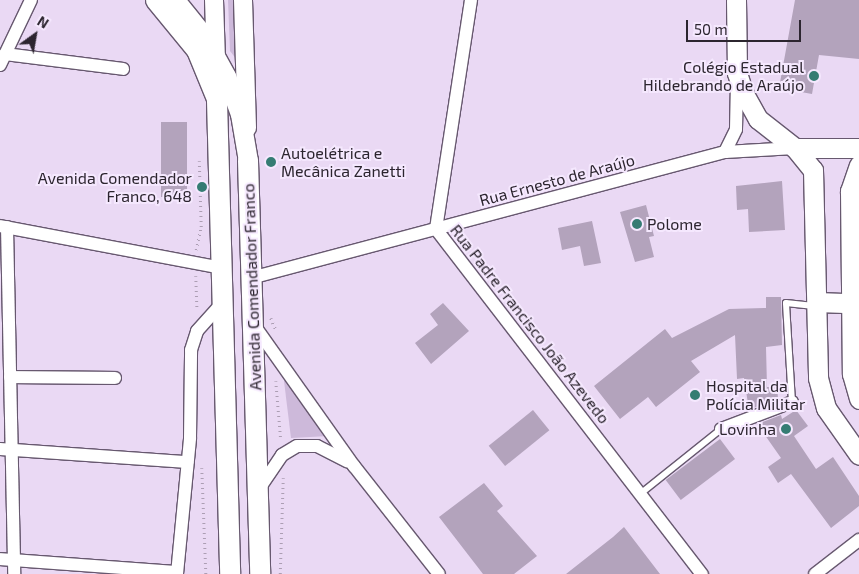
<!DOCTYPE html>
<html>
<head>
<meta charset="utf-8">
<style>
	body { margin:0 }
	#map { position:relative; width:859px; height:574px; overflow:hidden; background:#ead9f4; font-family:"Exo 2",sans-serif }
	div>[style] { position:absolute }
	.green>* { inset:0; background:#cdb9da }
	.building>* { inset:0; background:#b3a3bc; transform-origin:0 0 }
	.path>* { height:2.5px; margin-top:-1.25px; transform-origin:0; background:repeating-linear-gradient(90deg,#ac9eb3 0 1px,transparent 0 5px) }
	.roads { filter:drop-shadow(1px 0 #67586f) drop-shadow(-1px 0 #67586f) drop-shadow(0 1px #67586f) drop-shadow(0 -1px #67586f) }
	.service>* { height:6px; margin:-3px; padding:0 3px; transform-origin:3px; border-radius:3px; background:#fff }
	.minor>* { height:12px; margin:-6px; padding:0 6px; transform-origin:6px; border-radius:6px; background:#fff }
	.secondary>* { height:18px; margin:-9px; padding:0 9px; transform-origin:9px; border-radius:9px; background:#fff }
	.primary>* { height:19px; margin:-9.5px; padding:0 9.5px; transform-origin:9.5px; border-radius:9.5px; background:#fff }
	.trunk>* { height:20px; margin:-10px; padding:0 10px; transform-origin:10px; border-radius:10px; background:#fff }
	.dots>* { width:14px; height:14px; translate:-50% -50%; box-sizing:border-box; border:2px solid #f5e8fe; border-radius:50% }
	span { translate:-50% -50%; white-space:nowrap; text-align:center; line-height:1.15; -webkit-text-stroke:4px #f5e8fe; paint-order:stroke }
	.poi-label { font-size:16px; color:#2c252f }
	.right { translate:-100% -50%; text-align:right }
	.left { translate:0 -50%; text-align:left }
	.street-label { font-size:16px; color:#2c252f }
	.north { position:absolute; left:10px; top:10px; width:50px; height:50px; -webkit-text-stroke:4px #f5e8fe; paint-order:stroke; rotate:32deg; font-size:14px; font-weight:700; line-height:20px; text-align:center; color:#2c252f }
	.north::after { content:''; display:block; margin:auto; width:18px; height:22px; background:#2c252f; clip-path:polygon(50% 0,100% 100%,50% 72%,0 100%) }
	.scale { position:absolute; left:686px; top:20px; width:115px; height:22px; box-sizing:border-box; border:2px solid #2c252f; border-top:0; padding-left:6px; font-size:15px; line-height:18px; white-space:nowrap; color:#2c252f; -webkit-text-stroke:4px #f5e8fe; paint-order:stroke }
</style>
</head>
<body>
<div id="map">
	<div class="green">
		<div style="clip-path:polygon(228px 0,238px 0,240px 64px,230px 51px)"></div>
		<div style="clip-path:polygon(284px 381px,287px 381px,329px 436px,291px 438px)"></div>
	</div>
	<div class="building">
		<div style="clip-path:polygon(795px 0,859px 0,859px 59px,819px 55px,812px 94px,779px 88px)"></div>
		<div style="left:161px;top:122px;width:26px;height:75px"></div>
		<div style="clip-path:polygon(782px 181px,785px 230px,749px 232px,748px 209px,737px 210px,736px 186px)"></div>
		<div style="clip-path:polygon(646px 205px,654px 236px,649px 237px,654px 257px,635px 262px,620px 212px)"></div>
		<div style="clip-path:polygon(592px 221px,601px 263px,584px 266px,580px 246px,562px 250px,558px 228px)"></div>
		<div style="clip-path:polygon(766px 297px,781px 297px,782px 345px,766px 347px,767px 387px,777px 387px,778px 398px,749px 410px,744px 378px,737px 379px,735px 335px,691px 361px,700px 372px,656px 407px,648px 397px,620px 419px,594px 386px,665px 329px,672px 338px,729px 309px,766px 308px)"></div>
		<div style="clip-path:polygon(443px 303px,469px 331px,431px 364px,415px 343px,438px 325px,430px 314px)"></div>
		<div style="left:533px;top:410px;width:26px;height:57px;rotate:51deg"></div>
		<div style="clip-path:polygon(796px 410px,808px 426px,794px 436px,816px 469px,833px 457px,859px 496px,859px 506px,831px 528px,791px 474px,778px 483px,768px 467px,781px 458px,757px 424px,781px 415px,782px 419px)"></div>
		<div style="left:720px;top:439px;width:25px;height:68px;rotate:53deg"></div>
		<div style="clip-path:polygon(484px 483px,503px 506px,497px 511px,537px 556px,514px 574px,483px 574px,439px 517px)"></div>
		<div style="clip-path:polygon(624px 527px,660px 574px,566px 574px,613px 537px)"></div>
	</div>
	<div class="path">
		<div style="left:196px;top:250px;width:24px;rotate:-78deg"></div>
		<div style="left:201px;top:227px;width:66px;rotate:-91.7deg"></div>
		<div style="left:196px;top:276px;width:34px;rotate:88deg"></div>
		<div style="left:271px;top:318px;width:13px;rotate:67deg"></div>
		<div style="left:276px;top:381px;width:59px;rotate:85.2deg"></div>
		<div style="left:202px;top:468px;width:106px;rotate:87.8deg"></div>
		<div style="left:280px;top:574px;width:96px;rotate:-88.2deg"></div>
	</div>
	<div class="roads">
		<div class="service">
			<div style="left:792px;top:402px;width:99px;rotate:-93.5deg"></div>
			<div style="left:786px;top:303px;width:28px;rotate:6deg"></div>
			<div style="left:640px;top:494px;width:104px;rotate:-38.7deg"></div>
		</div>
		<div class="minor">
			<div style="left:471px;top:0;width:232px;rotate:98.7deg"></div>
			<div style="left:436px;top:229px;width:436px;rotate:52.4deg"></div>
			<div style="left:5px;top:54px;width:119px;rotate:7.2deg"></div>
			<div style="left:0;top:65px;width:72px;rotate:-64.5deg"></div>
			<div style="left:725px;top:152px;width:25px;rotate:-64deg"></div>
			<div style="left:736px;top:129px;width:46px;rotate:-88.8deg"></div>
			<div style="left:0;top:226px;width:226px;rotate:10.7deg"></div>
			<div style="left:7px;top:227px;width:347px;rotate:88.8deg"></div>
			<div style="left:251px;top:278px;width:490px;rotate:-14.9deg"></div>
			<div style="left:725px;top:152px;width:70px;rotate:-3.3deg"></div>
			<div style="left:254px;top:325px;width:173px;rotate:54.7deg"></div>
			<div style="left:354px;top:466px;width:137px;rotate:51.8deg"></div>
			<div style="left:10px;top:377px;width:105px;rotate:0.5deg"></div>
			<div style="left:721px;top:429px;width:76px;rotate:-20.8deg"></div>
			<div style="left:0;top:449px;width:188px;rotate:4deg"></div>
			<div style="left:259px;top:489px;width:41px;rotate:-55.9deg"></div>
			<div style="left:282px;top:455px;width:17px;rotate:-31deg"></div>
			<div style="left:297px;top:446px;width:20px"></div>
			<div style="left:317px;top:446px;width:34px;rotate:27deg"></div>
			<div style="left:0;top:559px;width:177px;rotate:4.2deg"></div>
			<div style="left:177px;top:574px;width:137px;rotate:-84.5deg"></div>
			<div style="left:190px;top:438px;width:88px;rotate:-89.3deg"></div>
			<div style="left:191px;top:350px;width:20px;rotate:-72deg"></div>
			<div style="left:197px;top:331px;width:39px;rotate:-48deg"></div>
			<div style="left:815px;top:574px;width:56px;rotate:-37.7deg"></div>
		</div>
		<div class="secondary">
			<div style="left:214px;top:0;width:61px;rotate:88.1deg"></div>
			<div style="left:243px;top:0;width:128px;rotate:88.2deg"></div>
		</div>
		<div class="primary">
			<div style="left:155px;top:0;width:65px;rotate:50.6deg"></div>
			<div style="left:196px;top:50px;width:55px;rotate:67.6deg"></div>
			<div style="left:175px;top:0;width:46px;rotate:51.1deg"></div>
			<div style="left:204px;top:36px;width:46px;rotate:61.2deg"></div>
			<div style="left:226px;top:76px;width:40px;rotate:69.8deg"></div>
			<div style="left:240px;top:114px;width:48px;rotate:80.3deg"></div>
			<div style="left:736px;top:0;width:73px;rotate:89.2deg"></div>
			<div style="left:737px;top:73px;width:20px;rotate:72deg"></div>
			<div style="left:743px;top:92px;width:31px;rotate:61deg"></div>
			<div style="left:758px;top:119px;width:47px;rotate:38.1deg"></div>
			<div style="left:795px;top:148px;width:28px;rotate:51deg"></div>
			<div style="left:813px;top:170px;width:208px;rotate:88.6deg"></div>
			<div style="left:818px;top:378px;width:31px;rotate:75deg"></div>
			<div style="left:826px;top:408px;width:57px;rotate:54.9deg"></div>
			<div style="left:795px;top:148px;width:64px"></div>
			<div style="left:859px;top:165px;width:28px;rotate:109deg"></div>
			<div style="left:850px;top:191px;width:183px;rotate:89.4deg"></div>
			<div style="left:852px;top:374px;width:26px;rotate:74deg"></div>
			<div style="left:817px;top:302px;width:34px;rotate:2deg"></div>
		</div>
		<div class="trunk">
			<div style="left:217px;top:101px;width:473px;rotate:88.4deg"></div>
			<div style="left:248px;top:161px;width:413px;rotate:88.3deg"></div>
		</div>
	</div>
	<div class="dots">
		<div style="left:814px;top:76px;background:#357c73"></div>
		<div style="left:271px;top:162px;background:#357c73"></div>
		<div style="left:202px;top:187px;background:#357c73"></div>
		<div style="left:637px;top:224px;background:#357c73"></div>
		<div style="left:695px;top:395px;background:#357c73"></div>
		<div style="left:786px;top:429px;background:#357c73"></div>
	</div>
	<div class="poi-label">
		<span class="right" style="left:804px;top:76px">Colégio Estadual<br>Hildebrando de Araújo</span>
		<span class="left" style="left:281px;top:162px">Autoelétrica e<br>Mecânica Zanetti</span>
		<span class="right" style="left:192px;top:187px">Avenida Comendador<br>Franco, 648</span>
		<span class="left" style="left:647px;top:224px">Polome</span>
		<span class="left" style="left:706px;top:395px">Hospital da<br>Polícia Militar</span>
		<span class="right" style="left:776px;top:429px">Lovinha</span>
	</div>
	<div class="street-label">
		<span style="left:557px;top:180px;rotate:-15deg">Rua Ernesto de Araújo</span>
		<span style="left:252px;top:287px;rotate:-92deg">Avenida Comendador Franco</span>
		<span style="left:530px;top:324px;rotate:52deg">Rua Padre Francisco João Azevedo</span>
	</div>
	<div class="north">N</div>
	<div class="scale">50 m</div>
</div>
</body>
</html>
